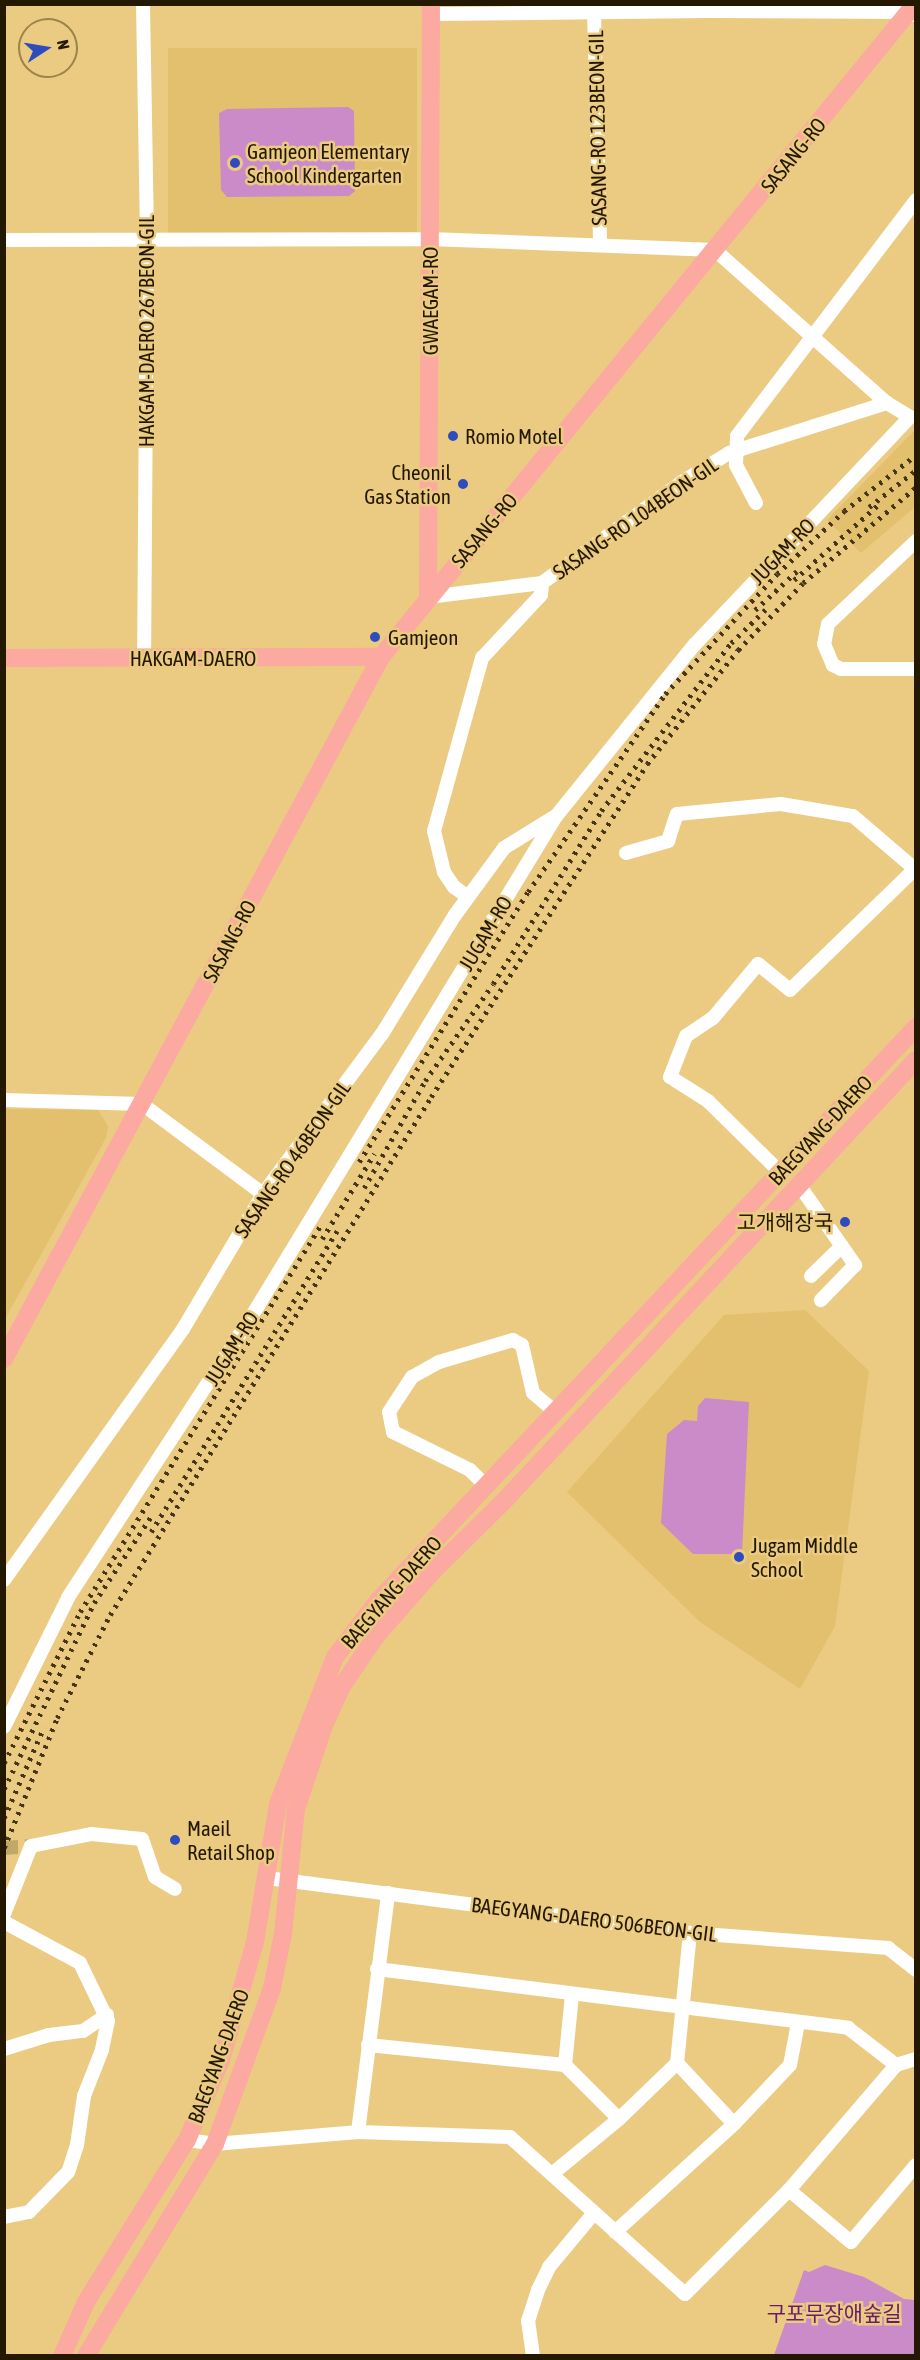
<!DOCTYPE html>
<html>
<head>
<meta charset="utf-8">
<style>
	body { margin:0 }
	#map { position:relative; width:920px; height:2360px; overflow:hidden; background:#eacb81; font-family:"Asap Condensed","Noto Sans KR",sans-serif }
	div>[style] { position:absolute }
	.built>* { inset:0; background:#e2c06d; transform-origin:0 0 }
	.green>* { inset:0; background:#ca8bc8 }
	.minor-tunnel>* { height:14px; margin-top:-7px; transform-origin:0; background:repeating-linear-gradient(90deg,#c2a767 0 14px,transparent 0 21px) }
	.minor>* { height:14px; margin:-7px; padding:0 7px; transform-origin:7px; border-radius:7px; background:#fff }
	.major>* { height:18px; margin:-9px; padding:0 9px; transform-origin:9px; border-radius:9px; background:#fba9a1 }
	.rail>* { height:4.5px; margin-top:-2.25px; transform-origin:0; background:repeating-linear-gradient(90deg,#463616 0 3px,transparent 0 9px) }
	.dots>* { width:16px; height:16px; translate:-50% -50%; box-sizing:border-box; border:3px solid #eacb81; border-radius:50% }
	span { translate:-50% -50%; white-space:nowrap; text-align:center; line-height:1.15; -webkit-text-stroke:5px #eacb81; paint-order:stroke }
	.street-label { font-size:21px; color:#241800 }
	.poi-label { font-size:21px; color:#241800 }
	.left { translate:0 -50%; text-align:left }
	.right { translate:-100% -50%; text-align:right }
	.park-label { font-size:21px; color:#6a1c6a }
	.frame { position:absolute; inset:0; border:6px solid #241800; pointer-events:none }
	.north { position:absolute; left:18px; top:18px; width:60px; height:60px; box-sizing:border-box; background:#eacb81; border:2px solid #9b834d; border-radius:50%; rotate:78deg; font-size:16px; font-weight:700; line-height:24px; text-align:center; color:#241800 }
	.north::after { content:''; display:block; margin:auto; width:21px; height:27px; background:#2f4cbd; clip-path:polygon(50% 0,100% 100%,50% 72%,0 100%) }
</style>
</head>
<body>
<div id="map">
	<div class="built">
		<div style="left:168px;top:48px;width:249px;height:186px"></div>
		<div style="clip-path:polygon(915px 430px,915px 507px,861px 553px,827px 520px)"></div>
		<div style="clip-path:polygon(5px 1109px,98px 1110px,108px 1126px,106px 1138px,5px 1319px)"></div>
		<div style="clip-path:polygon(805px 1310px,869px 1371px,835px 1626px,800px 1689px,700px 1622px,567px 1492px,724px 1315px)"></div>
	</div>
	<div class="green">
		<div style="clip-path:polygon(348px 107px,354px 111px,355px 191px,349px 196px,227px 197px,221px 190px,219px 113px,227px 109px)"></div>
		<div style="clip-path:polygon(705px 1398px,749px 1402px,742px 1554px,693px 1554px,661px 1523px,667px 1434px,684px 1420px,697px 1421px,698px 1406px)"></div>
		<div style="clip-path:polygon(825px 2265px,864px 2277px,904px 2299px,915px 2300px,915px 2355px,774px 2355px,804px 2270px,809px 2272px)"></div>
	</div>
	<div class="minor-tunnel">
		<div style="left:4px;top:1848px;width:27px;rotate:-4deg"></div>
	</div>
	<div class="minor">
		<div style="left:143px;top:4px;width:236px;rotate:89deg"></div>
		<div style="left:147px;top:240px;width:418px;rotate:90.4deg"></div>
		<div style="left:594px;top:11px;width:233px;rotate:88.5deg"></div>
		<div style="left:431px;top:14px;width:277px;rotate:-0.6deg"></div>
		<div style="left:708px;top:11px;width:201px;rotate:0.3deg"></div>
		<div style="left:909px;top:12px;width:5px;rotate:37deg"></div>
		<div style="left:4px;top:240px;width:426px;rotate:-0.1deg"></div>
		<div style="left:430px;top:239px;width:285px;rotate:2.2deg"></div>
		<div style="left:715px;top:250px;width:230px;rotate:41.7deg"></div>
		<div style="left:887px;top:403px;width:27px;rotate:31deg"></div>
		<div style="left:910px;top:417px;width:313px;rotate:133.4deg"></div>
		<div style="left:695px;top:644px;width:221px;rotate:128.9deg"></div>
		<div style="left:556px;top:816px;width:574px;rotate:121.31deg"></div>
		<div style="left:258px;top:1306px;width:348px;rotate:123.1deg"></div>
		<div style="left:68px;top:1598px;width:144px;rotate:116.4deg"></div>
		<div style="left:756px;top:503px;width:43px;rotate:-117.8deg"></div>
		<div style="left:736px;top:465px;width:29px;rotate:-88deg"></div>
		<div style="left:737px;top:436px;width:296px;rotate:-52.8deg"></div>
		<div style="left:916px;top:541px;width:121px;rotate:136.7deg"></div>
		<div style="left:828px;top:624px;width:20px;rotate:101deg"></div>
		<div style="left:824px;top:644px;width:23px;rotate:67deg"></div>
		<div style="left:833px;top:665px;width:9px;rotate:27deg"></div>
		<div style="left:841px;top:669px;width:75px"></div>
		<div style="left:428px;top:597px;width:115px;rotate:-7deg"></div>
		<div style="left:542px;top:583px;width:173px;rotate:-35.8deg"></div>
		<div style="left:682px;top:482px;width:55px;rotate:-31.7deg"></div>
		<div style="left:729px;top:453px;width:166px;rotate:-17.6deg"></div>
		<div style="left:626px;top:853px;width:44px;rotate:-15.9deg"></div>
		<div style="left:668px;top:841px;width:28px;rotate:-72deg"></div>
		<div style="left:677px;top:814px;width:104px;rotate:-5.5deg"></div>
		<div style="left:781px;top:804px;width:73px;rotate:9.5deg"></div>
		<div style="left:853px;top:816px;width:83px;rotate:40.6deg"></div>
		<div style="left:468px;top:897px;width:17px;rotate:-144deg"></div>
		<div style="left:454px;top:887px;width:18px;rotate:-124deg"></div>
		<div style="left:444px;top:872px;width:42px;rotate:-103.7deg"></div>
		<div style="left:434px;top:831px;width:180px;rotate:-74.5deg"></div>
		<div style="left:482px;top:658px;width:86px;rotate:-46.9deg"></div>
		<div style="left:541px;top:595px;width:12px;rotate:-85deg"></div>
		<div style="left:4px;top:1100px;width:138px;rotate:1.7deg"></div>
		<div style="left:142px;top:1104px;width:151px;rotate:36.6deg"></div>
		<div style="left:781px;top:1173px;width:103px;rotate:-135.4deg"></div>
		<div style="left:708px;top:1101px;width:45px;rotate:-147.7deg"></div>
		<div style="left:670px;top:1077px;width:44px;rotate:-68.7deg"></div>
		<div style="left:686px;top:1036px;width:32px;rotate:-34deg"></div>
		<div style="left:713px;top:1018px;width:70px;rotate:-50.2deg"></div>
		<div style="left:758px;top:964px;width:41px;rotate:39.1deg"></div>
		<div style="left:790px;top:990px;width:175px;rotate:-44.1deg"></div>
		<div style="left:799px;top:1185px;width:98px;rotate:55deg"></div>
		<div style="left:855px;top:1265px;width:49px;rotate:134.2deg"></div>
		<div style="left:811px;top:1276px;width:43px;rotate:-44.1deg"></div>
		<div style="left:486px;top:1486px;width:23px;rotate:-135deg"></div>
		<div style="left:470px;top:1470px;width:86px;rotate:-153.7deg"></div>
		<div style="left:393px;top:1432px;width:20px;rotate:-101deg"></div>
		<div style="left:389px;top:1412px;width:42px;rotate:-56.7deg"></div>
		<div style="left:412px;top:1377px;width:31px;rotate:-29deg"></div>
		<div style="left:439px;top:1362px;width:77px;rotate:-16.6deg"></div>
		<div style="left:513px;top:1340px;width:10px;rotate:29deg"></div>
		<div style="left:522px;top:1345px;width:49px;rotate:77.1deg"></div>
		<div style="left:533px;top:1393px;width:30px;rotate:40deg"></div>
		<div style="left:4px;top:1580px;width:308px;rotate:-54.5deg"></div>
		<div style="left:183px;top:1329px;width:157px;rotate:-59.3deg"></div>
		<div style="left:263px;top:1194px;width:199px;rotate:-53.4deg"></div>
		<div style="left:382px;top:1034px;width:140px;rotate:-58.5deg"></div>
		<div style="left:455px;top:915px;width:83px;rotate:-53.8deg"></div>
		<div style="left:504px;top:848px;width:59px;rotate:-31.8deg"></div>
		<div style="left:267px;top:1878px;width:427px;rotate:7.4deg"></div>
		<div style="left:690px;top:1933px;width:199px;rotate:4.3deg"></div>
		<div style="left:888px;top:1948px;width:36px;rotate:38deg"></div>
		<div style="left:4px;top:1914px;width:73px;rotate:-68.3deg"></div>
		<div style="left:31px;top:1846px;width:61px;rotate:-11.3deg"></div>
		<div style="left:91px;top:1834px;width:51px;rotate:5.6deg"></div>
		<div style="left:142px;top:1839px;width:40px;rotate:71.1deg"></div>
		<div style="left:155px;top:1877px;width:23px;rotate:31deg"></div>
		<div style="left:4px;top:1922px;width:86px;rotate:28.3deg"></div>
		<div style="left:80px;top:1963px;width:64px;rotate:64.2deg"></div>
		<div style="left:108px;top:2021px;width:30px;rotate:102deg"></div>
		<div style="left:102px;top:2050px;width:49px;rotate:111.4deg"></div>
		<div style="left:84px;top:2096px;width:49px;rotate:98.1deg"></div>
		<div style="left:77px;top:2145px;width:28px;rotate:108deg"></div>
		<div style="left:68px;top:2172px;width:56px;rotate:134.3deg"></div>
		<div style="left:29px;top:2212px;width:25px;rotate:169deg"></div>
		<div style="left:377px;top:1969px;width:475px;rotate:7.1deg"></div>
		<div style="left:848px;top:2028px;width:61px;rotate:37.6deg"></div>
		<div style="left:368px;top:2045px;width:198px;rotate:5.8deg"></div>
		<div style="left:565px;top:2065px;width:76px;rotate:45deg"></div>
		<div style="left:4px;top:2049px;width:47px;rotate:-17.3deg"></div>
		<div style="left:49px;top:2035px;width:34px;rotate:-7deg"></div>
		<div style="left:83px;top:2031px;width:29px;rotate:-34deg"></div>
		<div style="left:677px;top:2063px;width:131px;rotate:-84.3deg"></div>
		<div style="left:677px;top:2063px;width:83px;rotate:46.9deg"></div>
		<div style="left:565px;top:2065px;width:70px;rotate:-84.3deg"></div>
		<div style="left:896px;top:2065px;width:21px;rotate:-17deg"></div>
		<div style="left:358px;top:2132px;width:241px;rotate:-82.8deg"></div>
		<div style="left:187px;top:2140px;width:28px;rotate:8deg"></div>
		<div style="left:215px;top:2144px;width:144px;rotate:-4.8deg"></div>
		<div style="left:358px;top:2132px;width:152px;rotate:1.9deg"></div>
		<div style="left:510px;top:2137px;width:235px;rotate:41.9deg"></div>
		<div style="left:685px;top:2294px;width:147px;rotate:-45deg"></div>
		<div style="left:789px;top:2190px;width:165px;rotate:-49.4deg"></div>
		<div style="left:552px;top:2174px;width:87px;rotate:-39.4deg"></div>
		<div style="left:619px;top:2119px;width:81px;rotate:-44deg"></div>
		<div style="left:789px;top:2190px;width:81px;rotate:40deg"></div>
		<div style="left:851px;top:2242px;width:101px;rotate:-49.8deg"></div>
		<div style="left:615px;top:2232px;width:161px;rotate:-42.2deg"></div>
		<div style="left:734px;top:2124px;width:81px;rotate:-46.5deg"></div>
		<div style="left:790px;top:2065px;width:43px;rotate:-79.2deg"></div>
		<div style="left:533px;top:2356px;width:35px;rotate:-98deg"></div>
		<div style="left:528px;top:2321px;width:33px;rotate:-72deg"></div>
		<div style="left:538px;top:2290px;width:25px;rotate:-64deg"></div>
		<div style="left:549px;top:2267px;width:70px;rotate:-50.2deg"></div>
	</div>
	<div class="major">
		<div style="left:428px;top:597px;width:593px;rotate:-89.71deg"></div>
		<div style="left:4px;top:658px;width:377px;rotate:-0.2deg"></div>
		<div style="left:4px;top:1359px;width:797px;rotate:-61.76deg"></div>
		<div style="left:381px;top:657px;width:844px;rotate:-50.72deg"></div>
		<div style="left:62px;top:2356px;width:59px;rotate:-66deg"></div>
		<div style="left:86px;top:2302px;width:191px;rotate:-58.1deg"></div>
		<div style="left:187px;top:2140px;width:87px;rotate:-67deg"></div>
		<div style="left:221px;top:2060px;width:123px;rotate:-73.9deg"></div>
		<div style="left:255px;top:1942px;width:140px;rotate:-80.5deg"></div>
		<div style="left:278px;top:1804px;width:158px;rotate:-68.8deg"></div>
		<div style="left:335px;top:1657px;width:71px;rotate:-52.5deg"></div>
		<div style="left:378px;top:1601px;width:787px;rotate:-46.85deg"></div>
		<div style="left:86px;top:2356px;width:248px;rotate:-58.7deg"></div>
		<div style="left:215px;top:2144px;width:166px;rotate:-69.9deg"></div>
		<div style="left:272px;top:1988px;width:55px;rotate:-78.5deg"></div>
		<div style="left:283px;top:1934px;width:126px;rotate:-84.1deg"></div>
		<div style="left:296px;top:1809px;width:91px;rotate:-71.4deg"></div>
		<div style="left:325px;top:1723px;width:41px;rotate:-65.3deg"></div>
		<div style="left:342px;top:1686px;width:60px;rotate:-55.8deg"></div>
		<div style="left:376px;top:1636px;width:85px;rotate:-48.8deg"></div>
		<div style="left:432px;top:1572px;width:98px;rotate:-44.6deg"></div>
		<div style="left:502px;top:1503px;width:606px;rotate:-46.94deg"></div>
	</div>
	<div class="rail">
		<div style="left:869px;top:507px;width:60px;rotate:-38.2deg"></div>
		<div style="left:794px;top:580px;width:114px;rotate:-41.8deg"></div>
		<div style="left:755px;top:610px;width:57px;rotate:-42.9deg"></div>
		<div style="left:359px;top:1162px;width:319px;rotate:-58deg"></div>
		<div style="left:528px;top:892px;width:241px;rotate:-55.3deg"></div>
		<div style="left:665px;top:694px;width:164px;rotate:-47deg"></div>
		<div style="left:777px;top:574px;width:92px;rotate:-43.2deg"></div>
		<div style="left:844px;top:511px;width:91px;rotate:-37.9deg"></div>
		<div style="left:364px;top:1188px;width:123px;rotate:-60.3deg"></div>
		<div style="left:425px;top:1081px;width:118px;rotate:-55deg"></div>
		<div style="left:493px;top:984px;width:204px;rotate:-58deg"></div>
		<div style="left:601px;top:811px;width:212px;rotate:-52.3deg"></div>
		<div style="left:731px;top:643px;width:50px;rotate:-44.2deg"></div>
		<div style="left:322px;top:1239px;width:100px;rotate:-58.5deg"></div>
		<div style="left:151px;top:1532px;width:354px;rotate:-58.3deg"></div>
		<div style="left:4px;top:1763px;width:169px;rotate:-63.3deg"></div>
		<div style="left:80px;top:1612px;width:458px;rotate:-58.1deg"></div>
		<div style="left:4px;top:1789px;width:207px;rotate:-64.2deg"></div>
		<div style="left:94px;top:1603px;width:105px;rotate:-56.6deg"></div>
		<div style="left:4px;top:1818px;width:99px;rotate:-66.3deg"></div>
		<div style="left:4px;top:1848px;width:140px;rotate:-67.8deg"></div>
		<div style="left:57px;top:1718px;width:116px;rotate:-62.8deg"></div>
		<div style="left:110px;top:1615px;width:609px;rotate:-58.21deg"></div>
		<div style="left:431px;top:1097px;width:397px;rotate:-57deg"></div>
		<div style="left:647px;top:764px;width:146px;rotate:-51.4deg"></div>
		<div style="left:738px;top:650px;width:93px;rotate:-45.9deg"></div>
		<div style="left:803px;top:583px;width:148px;rotate:-40.3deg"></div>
	</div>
	<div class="dots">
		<div style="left:235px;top:163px;background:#2f4cbd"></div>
		<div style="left:453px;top:436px;background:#2f4cbd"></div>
		<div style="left:463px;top:484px;background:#2f4cbd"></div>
		<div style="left:375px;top:637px;background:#2f4cbd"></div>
		<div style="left:845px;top:1222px;background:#2f4cbd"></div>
		<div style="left:739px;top:1557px;background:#2f4cbd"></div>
		<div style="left:175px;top:1840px;background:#2f4cbd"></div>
	</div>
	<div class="street-label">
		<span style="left:597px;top:128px;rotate:-91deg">SASANG-RO 123BEON-GIL</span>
		<span style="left:793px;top:155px;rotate:-51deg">SASANG-RO</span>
		<span style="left:430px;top:301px;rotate:-90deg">GWAEGAM-RO</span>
		<span style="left:146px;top:331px;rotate:-90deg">HAKGAM-DAERO 267BEON-GIL</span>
		<span style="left:635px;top:518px;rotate:-35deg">SASANG-RO 104BEON-GIL</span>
		<span style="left:484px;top:530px;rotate:-50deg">SASANG-RO</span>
		<span style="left:782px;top:551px;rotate:-46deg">JUGAM-RO</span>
		<span style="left:193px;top:658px">HAKGAM-DAERO</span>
		<span style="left:485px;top:933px;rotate:-59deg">JUGAM-RO</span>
		<span style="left:229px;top:941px;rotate:-62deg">SASANG-RO</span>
		<span style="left:820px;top:1130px;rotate:-47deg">BAEGYANG-DAERO</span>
		<span style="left:292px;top:1159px;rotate:-55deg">SASANG-RO 46BEON-GIL</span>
		<span style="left:231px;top:1348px;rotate:-58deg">JUGAM-RO</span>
		<span style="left:391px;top:1592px;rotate:-49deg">BAEGYANG-DAERO</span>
		<span style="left:594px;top:1919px;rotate:7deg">BAEGYANG-DAERO 506BEON-GIL</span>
		<span style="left:218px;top:2056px;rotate:-70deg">BAEGYANG-DAERO</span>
	</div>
	<div class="poi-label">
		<span class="left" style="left:247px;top:163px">Gamjeon Elementary<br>School Kindergarten</span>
		<span class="left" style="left:465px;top:436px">Romio Motel</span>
		<span class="right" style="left:451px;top:484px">Cheonil<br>Gas Station</span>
		<span class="left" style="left:388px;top:637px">Gamjeon</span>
		<span class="right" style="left:833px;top:1222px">고개해장국</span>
		<span class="left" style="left:751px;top:1557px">Jugam Middle<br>School</span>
		<span class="left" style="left:187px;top:1840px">Maeil<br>Retail Shop</span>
	</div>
	<div class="park-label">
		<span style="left:834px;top:2313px">구포무장애숲길</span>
	</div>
	<div class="frame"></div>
	<div class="north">N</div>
</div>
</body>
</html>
